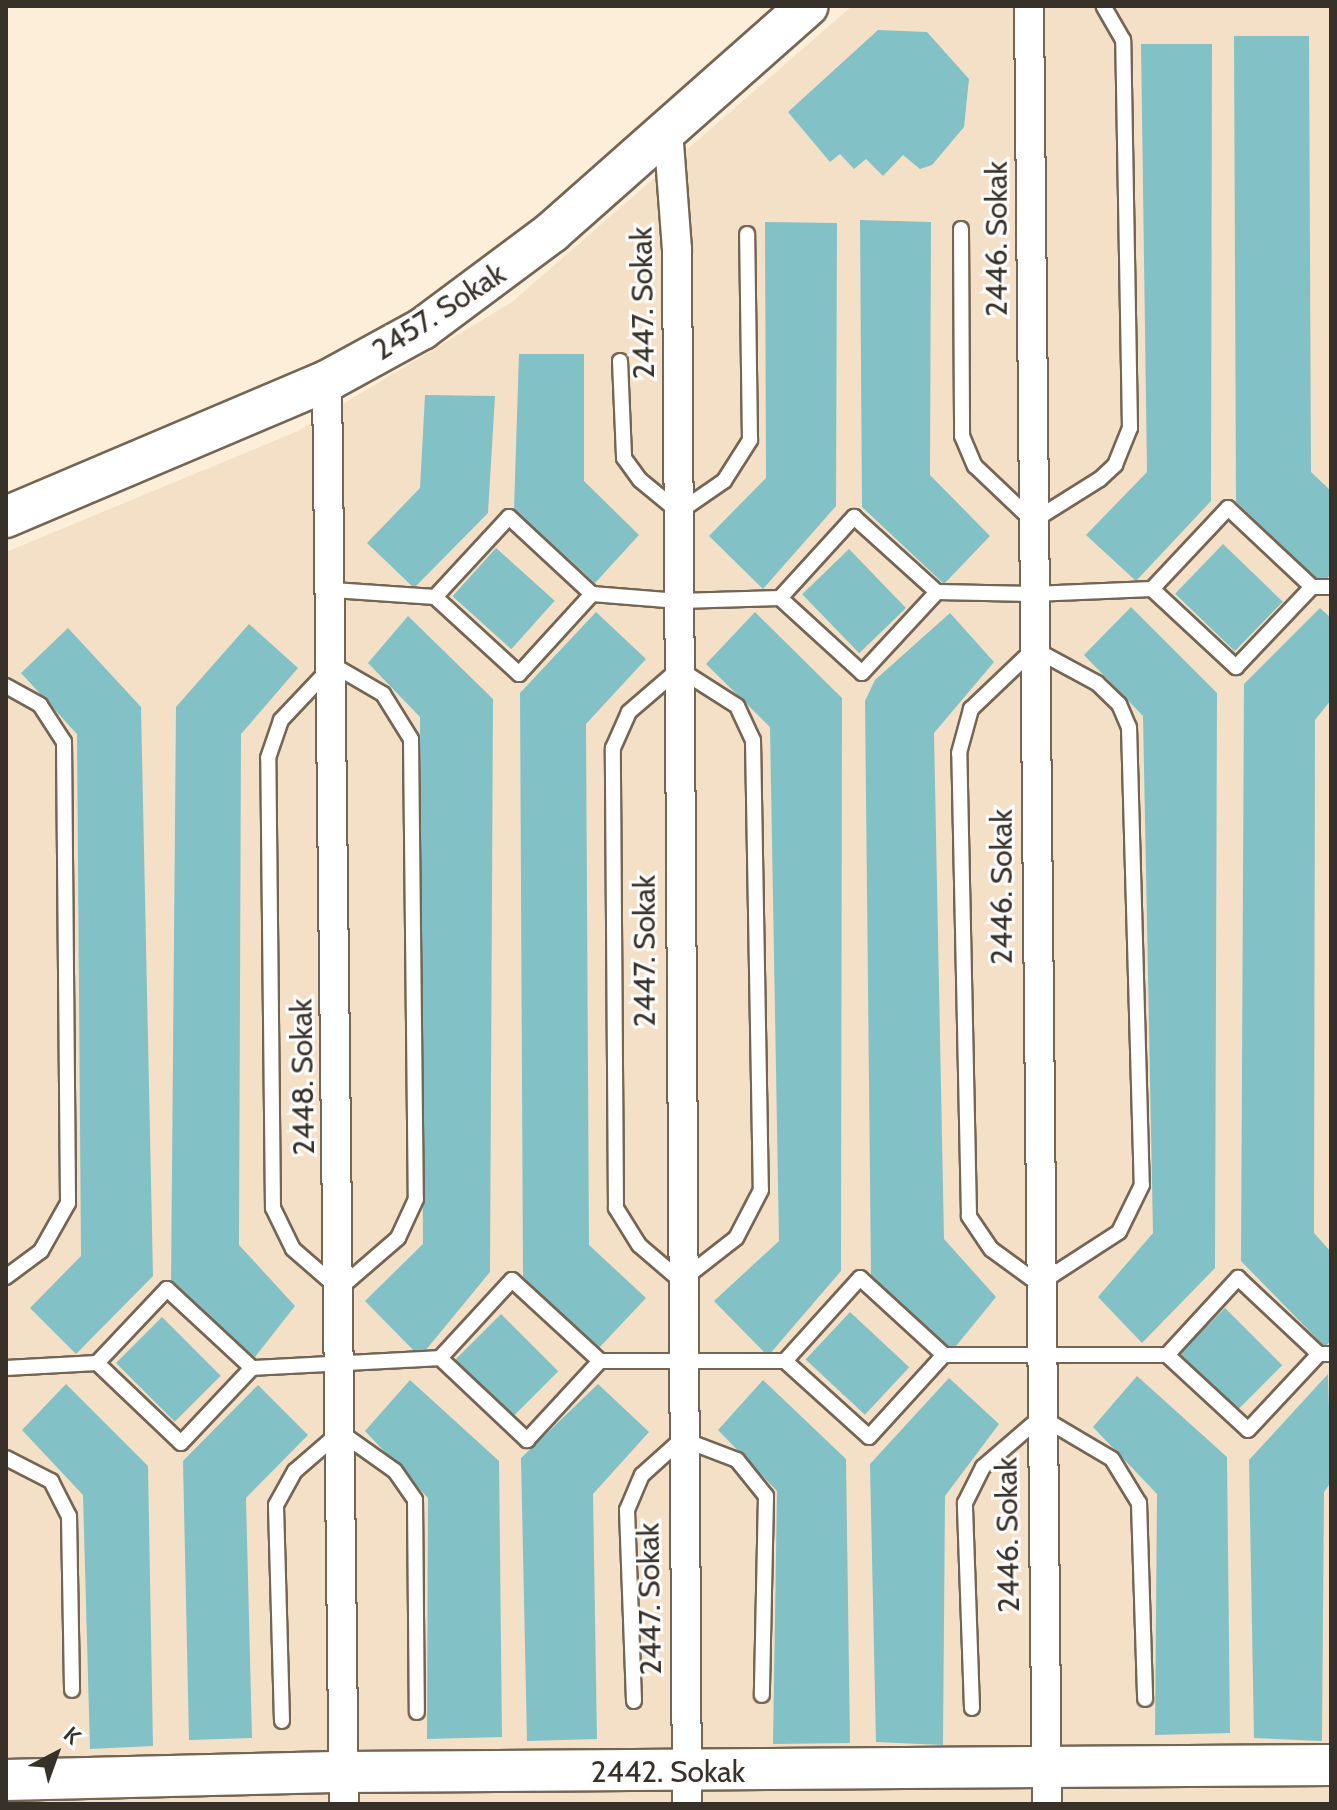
<!DOCTYPE html>
<html>
<head>
<meta charset="utf-8">
<style>
	body { margin:0 }
	#map { position:relative; width:1337px; height:1810px; overflow:hidden; background:#fdeed9; font-family:Cabin,sans-serif }
	div>[style] { position:absolute }
	.built>* { inset:0; background:#f4e0c6 }
	.building>* { inset:0; background:#82c1c6; transform-origin:0 0 }
	.roads { filter:drop-shadow(2px 0 #746654) drop-shadow(-2px 0 #746654) drop-shadow(0 2px #746654) drop-shadow(0 -2px #746654) }
	.lane>* { height:14px; margin:-7px; padding:0 7px; transform-origin:7px; border-radius:7px; background:#fff }
	.street>* { height:28px; margin:-14px; padding:0 14px; transform-origin:14px; border-radius:14px; background:#fff }
	.secondary>* { height:40px; margin:-20px; padding:0 20px; transform-origin:20px; border-radius:20px; background:#fff }
	span { translate:-50% -50%; white-space:nowrap; text-align:center; line-height:1.15; -webkit-text-stroke:6px #fdfdfd; paint-order:stroke }
	.street-label { font-size:30px; color:#373129 }
	.frame { position:absolute; inset:0; border:8px solid #373129; pointer-events:none }
	.north { position:absolute; left:16px; top:1714px; width:80px; height:80px; -webkit-text-stroke:6px #fdfdfd; paint-order:stroke; rotate:41deg; font-size:22px; font-weight:700; line-height:32px; text-align:center; color:#373129 }
	.north::after { content:''; display:block; margin:auto; width:28px; height:36px; background:#373129; clip-path:polygon(50% 0,100% 100%,50% 72%,0 100%) }
</style>
</head>
<body>
<div id="map">
	<div class="built">
		<div style="clip-path:polygon(852px 6px,1331px 6px,1331px 1804px,6px 1804px,6px 552px,298px 431px,512px 302px)"></div>
	</div>
	<div class="building">
		<div style="clip-path:polygon(878px 30px,927px 32px,969px 79px,964px 127px,932px 165px,920px 169px,903px 155px,883px 176px,866px 159px,854px 169px,840px 154px,830px 162px,788px 112px)"></div>
		<div style="clip-path:polygon(1234px 36px,1309px 36px,1311px 472px,1331px 491px,1331px 574px,1322px 584px,1236px 502px)"></div>
		<div style="clip-path:polygon(1141px 44px,1212px 44px,1211px 501px,1136px 581px,1086px 535px,1147px 472px)"></div>
		<div style="clip-path:polygon(860px 220px,931px 222px,930px 475px,990px 536px,944px 584px,862px 507px)"></div>
		<div style="clip-path:polygon(765px 222px,837px 223px,836px 506px,763px 589px,709px 536px,766px 478px)"></div>
		<div style="clip-path:polygon(519px 354px,584px 354px,584px 481px,639px 535px,595px 583px,514px 509px)"></div>
		<div style="clip-path:polygon(425px 395px,495px 396px,488px 513px,414px 588px,367px 543px,420px 488px)"></div>
		<div style="left:1223px;top:544px;width:83px;height:69px;rotate:44deg"></div>
		<div style="left:496px;top:548px;width:79px;height:65px;rotate:42deg"></div>
		<div style="left:849px;top:549px;width:82px;height:65px;rotate:46deg"></div>
		<div style="clip-path:polygon(1131px 607px,1217px 693px,1215px 1268px,1142px 1343px,1098px 1297px,1153px 1233px,1143px 716px,1084px 655px)"></div>
		<div style="clip-path:polygon(1320px 608px,1331px 618px,1331px 700px,1315px 720px,1314px 1233px,1331px 1252px,1331px 1340px,1325px 1347px,1241px 1261px,1244px 684px)"></div>
		<div style="clip-path:polygon(596px 612px,646px 659px,586px 724px,589px 1245px,646px 1298px,598px 1349px,523px 1277px,520px 693px)"></div>
		<div style="clip-path:polygon(755px 612px,842px 698px,841px 1271px,768px 1356px,714px 1301px,779px 1241px,770px 727px,706px 664px)"></div>
		<div style="clip-path:polygon(950px 613px,994px 662px,934px 733px,944px 1239px,996px 1297px,952px 1351px,871px 1276px,865px 701px,875px 680px)"></div>
		<div style="clip-path:polygon(408px 616px,493px 699px,490px 1272px,420px 1357px,365px 1301px,423px 1244px,420px 717px,368px 663px)"></div>
		<div style="clip-path:polygon(249px 624px,298px 668px,241px 734px,239px 1245px,295px 1306px,255px 1357px,171px 1286px,176px 707px)"></div>
		<div style="clip-path:polygon(68px 628px,141px 707px,153px 1276px,76px 1354px,30px 1308px,81px 1256px,77px 734px,21px 673px)"></div>
		<div style="left:1225px;top:1308px;width:81px;height:66px;rotate:45deg"></div>
		<div style="left:850px;top:1312px;width:81px;height:65px;rotate:43deg"></div>
		<div style="left:501px;top:1314px;width:81px;height:65px;rotate:45deg"></div>
		<div style="left:162px;top:1317px;width:83px;height:65px;rotate:45deg"></div>
		<div style="clip-path:polygon(1328px 1374px,1331px 1482px,1324px 1492px,1322px 1741px,1254px 1738px,1249px 1460px)"></div>
		<div style="clip-path:polygon(1137px 1376px,1227px 1457px,1230px 1733px,1155px 1735px,1157px 1494px,1093px 1427px)"></div>
		<div style="clip-path:polygon(949px 1378px,999px 1424px,945px 1496px,943px 1745px,876px 1742px,870px 1464px)"></div>
		<div style="clip-path:polygon(410px 1380px,499px 1461px,502px 1737px,427px 1739px,428px 1498px,365px 1431px)"></div>
		<div style="clip-path:polygon(763px 1380px,846px 1459px,850px 1743px,773px 1744px,777px 1491px,718px 1430px)"></div>
		<div style="clip-path:polygon(66px 1384px,148px 1466px,153px 1746px,90px 1749px,83px 1495px,22px 1430px)"></div>
		<div style="clip-path:polygon(598px 1384px,649px 1432px,593px 1494px,597px 1739px,527px 1741px,521px 1458px)"></div>
		<div style="clip-path:polygon(258px 1385px,308px 1435px,246px 1498px,252px 1738px,189px 1740px,183px 1461px)"></div>
	</div>
	<div class="roads">
		<div class="lane">
			<div style="left:961px;top:229px;width:207px;rotate:89.7deg"></div>
			<div style="left:962px;top:436px;width:33px;rotate:67deg"></div>
			<div style="left:975px;top:466px;width:80px;rotate:43.5deg"></div>
			<div style="left:1033px;top:521px;width:79px;rotate:-32.1deg"></div>
			<div style="left:1100px;top:479px;width:21px;rotate:-43deg"></div>
			<div style="left:1115px;top:465px;width:40px;rotate:-68deg"></div>
			<div style="left:1130px;top:428px;width:388px;rotate:-91deg"></div>
			<div style="left:1123px;top:40px;width:39px;rotate:-120deg"></div>
			<div style="left:620px;top:361px;width:97px;rotate:87.6deg"></div>
			<div style="left:624px;top:458px;width:27px;rotate:54deg"></div>
			<div style="left:640px;top:480px;width:50px;rotate:39.4deg"></div>
			<div style="left:679px;top:512px;width:55px;rotate:-34.6deg"></div>
			<div style="left:724px;top:481px;width:49px;rotate:-57.6deg"></div>
			<div style="left:750px;top:440px;width:206px;rotate:-90.8deg"></div>
			<div style="left:1152px;top:589px;width:115px;rotate:42.9deg"></div>
			<div style="left:1236px;top:667px;width:110px;rotate:-46.5deg"></div>
			<div style="left:333px;top:590px;width:102px;rotate:3.9deg"></div>
			<div style="left:435px;top:597px;width:114px;rotate:42.5deg"></div>
			<div style="left:519px;top:674px;width:108px;rotate:-47.6deg"></div>
			<div style="left:435px;top:597px;width:109px;rotate:-47.2deg"></div>
			<div style="left:509px;top:517px;width:113px;rotate:42.9deg"></div>
			<div style="left:592px;top:594px;width:87px;rotate:4.6deg"></div>
			<div style="left:679px;top:601px;width:101px;rotate:-1.7deg"></div>
			<div style="left:780px;top:598px;width:111px;rotate:42.4deg"></div>
			<div style="left:862px;top:673px;width:110px;rotate:-47.2deg"></div>
			<div style="left:780px;top:598px;width:110px;rotate:-47.6deg"></div>
			<div style="left:854px;top:517px;width:112px;rotate:42.1deg"></div>
			<div style="left:937px;top:592px;width:96px;rotate:1.2deg"></div>
			<div style="left:1033px;top:594px;width:119px;rotate:-2.4deg"></div>
			<div style="left:1152px;top:589px;width:111px;rotate:-46.8deg"></div>
			<div style="left:1228px;top:508px;width:115px;rotate:43.2deg"></div>
			<div style="left:1312px;top:587px;width:19px"></div>
			<div style="left:1034px;top:649px;width:72px;rotate:28.4deg"></div>
			<div style="left:1097px;top:683px;width:30px;rotate:44deg"></div>
			<div style="left:1119px;top:704px;width:25px;rotate:67deg"></div>
			<div style="left:1129px;top:727px;width:458px;rotate:88.4deg"></div>
			<div style="left:1142px;top:1185px;width:52px;rotate:116.1deg"></div>
			<div style="left:1119px;top:1232px;width:95px;rotate:147deg"></div>
			<div style="left:1039px;top:1284px;width:59px;rotate:-143.9deg"></div>
			<div style="left:991px;top:1249px;width:40px;rotate:-124deg"></div>
			<div style="left:969px;top:1216px;width:463px;rotate:-91.2deg"></div>
			<div style="left:959px;top:753px;width:46px;rotate:-74.7deg"></div>
			<div style="left:971px;top:709px;width:87px;rotate:-43.6deg"></div>
			<div style="left:333px;top:665px;width:58px;rotate:30.1deg"></div>
			<div style="left:383px;top:694px;width:53px;rotate:58.1deg"></div>
			<div style="left:411px;top:739px;width:460px;rotate:89.4deg"></div>
			<div style="left:416px;top:1199px;width:43px;rotate:114.8deg"></div>
			<div style="left:398px;top:1238px;width:78px;rotate:139.2deg"></div>
			<div style="left:339px;top:1289px;width:61px;rotate:-139deg"></div>
			<div style="left:293px;top:1249px;width:46px;rotate:-116deg"></div>
			<div style="left:273px;top:1208px;width:450px;rotate:-90.6deg"></div>
			<div style="left:268px;top:758px;width:40px;rotate:-71.1deg"></div>
			<div style="left:281px;top:720px;width:76px;rotate:-46.6deg"></div>
			<div style="left:679px;top:669px;width:69px;rotate:32.5deg"></div>
			<div style="left:737px;top:706px;width:38px;rotate:65deg"></div>
			<div style="left:753px;top:740px;width:450px;rotate:89deg"></div>
			<div style="left:761px;top:1190px;width:54px;rotate:117.5deg"></div>
			<div style="left:736px;top:1238px;width:70px;rotate:142deg"></div>
			<div style="left:681px;top:1281px;width:55px;rotate:-139.4deg"></div>
			<div style="left:639px;top:1245px;width:44px;rotate:-121.9deg"></div>
			<div style="left:616px;top:1208px;width:460px;rotate:-90.4deg"></div>
			<div style="left:613px;top:748px;width:39px;rotate:-66deg"></div>
			<div style="left:629px;top:712px;width:66px;rotate:-40.7deg"></div>
			<div style="left:6px;top:686px;width:39px;rotate:29deg"></div>
			<div style="left:40px;top:705px;width:44px;rotate:57deg"></div>
			<div style="left:64px;top:742px;width:461px;rotate:89.5deg"></div>
			<div style="left:68px;top:1203px;width:55px;rotate:119.4deg"></div>
			<div style="left:41px;top:1251px;width:44px;rotate:143.4deg"></div>
			<div style="left:1167px;top:1355px;width:105px;rotate:-47.3deg"></div>
			<div style="left:1238px;top:1278px;width:111px;rotate:43.2deg"></div>
			<div style="left:1319px;top:1354px;width:12px"></div>
			<div style="left:440px;top:1358px;width:120px;rotate:43.3deg"></div>
			<div style="left:527px;top:1440px;width:108px;rotate:-47.3deg"></div>
			<div style="left:785px;top:1361px;width:112px;rotate:-47.9deg"></div>
			<div style="left:860px;top:1278px;width:114px;rotate:42.5deg"></div>
			<div style="left:944px;top:1355px;width:223px"></div>
			<div style="left:1167px;top:1355px;width:110px;rotate:42.8deg"></div>
			<div style="left:1248px;top:1430px;width:104px;rotate:-46.9deg"></div>
			<div style="left:97px;top:1363px;width:116px;rotate:43.6deg"></div>
			<div style="left:181px;top:1443px;width:103px;rotate:-46.6deg"></div>
			<div style="left:6px;top:1368px;width:91px;rotate:-3.1deg"></div>
			<div style="left:97px;top:1363px;width:102px;rotate:-46.6deg"></div>
			<div style="left:167px;top:1289px;width:116px;rotate:42.9deg"></div>
			<div style="left:252px;top:1368px;width:188px;rotate:-3deg"></div>
			<div style="left:440px;top:1358px;width:106px;rotate:-47.3deg"></div>
			<div style="left:512px;top:1280px;width:120px;rotate:42.6deg"></div>
			<div style="left:600px;top:1361px;width:185px"></div>
			<div style="left:785px;top:1361px;width:113px;rotate:42.1deg"></div>
			<div style="left:869px;top:1437px;width:111px;rotate:-47.6deg"></div>
			<div style="left:6px;top:1458px;width:51px;rotate:27.1deg"></div>
			<div style="left:51px;top:1481px;width:39px;rotate:63deg"></div>
			<div style="left:69px;top:1516px;width:174px;rotate:89deg"></div>
			<div style="left:634px;top:1701px;width:191px;rotate:-92.1deg"></div>
			<div style="left:627px;top:1510px;width:38px;rotate:-67deg"></div>
			<div style="left:642px;top:1475px;width:54px;rotate:-42deg"></div>
			<div style="left:682px;top:1439px;width:59px;rotate:20.9deg"></div>
			<div style="left:737px;top:1460px;width:46px;rotate:51.1deg"></div>
			<div style="left:766px;top:1496px;width:199px;rotate:91.2deg"></div>
			<div style="left:972px;top:1708px;width:205px;rotate:-92deg"></div>
			<div style="left:965px;top:1503px;width:40px;rotate:-63.4deg"></div>
			<div style="left:983px;top:1467px;width:77px;rotate:-40.8deg"></div>
			<div style="left:1041px;top:1417px;width:82px;rotate:30.6deg"></div>
			<div style="left:1112px;top:1459px;width:52px;rotate:58.5deg"></div>
			<div style="left:1139px;top:1503px;width:196px;rotate:88.2deg"></div>
			<div style="left:282px;top:1721px;width:216px;rotate:-91.6deg"></div>
			<div style="left:276px;top:1505px;width:39px;rotate:-61deg"></div>
			<div style="left:295px;top:1471px;width:60px;rotate:-40.9deg"></div>
			<div style="left:340px;top:1432px;width:67px;rotate:35.3deg"></div>
			<div style="left:395px;top:1471px;width:35px;rotate:55deg"></div>
			<div style="left:415px;top:1500px;width:212px;rotate:89.5deg"></div>
		</div>
		<div class="street">
			<div style="left:1029px;top:6px;width:1798px;rotate:89.43deg"></div>
			<div style="left:668px;top:130px;width:119px;rotate:85.7deg"></div>
			<div style="left:677px;top:249px;width:1555px;rotate:89.63deg"></div>
			<div style="left:327px;top:381px;width:1423px;rotate:89.32deg"></div>
		</div>
		<div class="secondary">
			<div style="left:6px;top:517px;width:349px;rotate:-23deg"></div>
			<div style="left:327px;top:381px;width:108px;rotate:-28.7deg"></div>
			<div style="left:422px;top:329px;width:162px;rotate:-36.7deg"></div>
			<div style="left:552px;top:232px;width:341px;rotate:-41.5deg"></div>
			<div style="left:6px;top:1780px;width:338px;rotate:-1.4deg"></div>
			<div style="left:344px;top:1772px;width:987px;rotate:-0.41deg"></div>
		</div>
	</div>
	<div class="street-label">
		<span style="left:997px;top:239px;rotate:-90deg">2446. Sokak</span>
		<span style="left:643px;top:303px;rotate:-91deg">2447. Sokak</span>
		<span style="left:439px;top:312px;rotate:-33deg">2457. Sokak</span>
		<span style="left:1002px;top:887px;rotate:-90deg">2446. Sokak</span>
		<span style="left:645px;top:951px;rotate:-90deg">2447. Sokak</span>
		<span style="left:303px;top:1077px;rotate:-91deg">2448. Sokak</span>
		<span style="left:1008px;top:1535px;rotate:-91deg">2446. Sokak</span>
		<span style="left:650px;top:1599px;rotate:-91deg">2447. Sokak</span>
		<span style="left:668px;top:1772px">2442. Sokak</span>
	</div>
	<div class="frame"></div>
	<div class="north">K</div>
</div>
</body>
</html>
